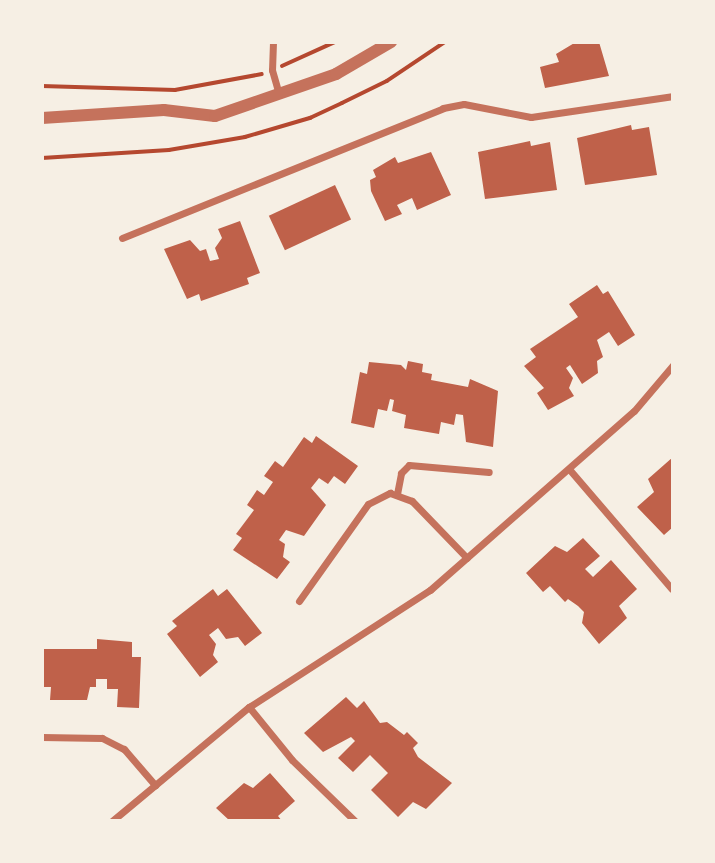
<!DOCTYPE html>
<html>
<head>
<meta charset="utf-8">
<style>
	body { margin:0 }
	#map { position:relative; width:715px; height:863px; overflow:hidden; background:#f6efe4; font-family:Lato,sans-serif }
	div>[style] { position:absolute }
	.building>* { inset:0; background:#bf614a; transform-origin:0 0 }
	.path>* { height:3.5px; margin:-1.75px; padding:0 1.75px; transform-origin:1.75px; border-radius:1.75px; background:#b5482f }
	.minor>* { height:7px; margin:-3.5px; padding:0 3.5px; transform-origin:3.5px; border-radius:3.5px; background:#c5725c }
	.tertiary>* { height:12px; margin:-6px; padding:0 6px; transform-origin:6px; border-radius:6px; background:#c5725c }
	span { translate:-50% -50%; white-space:nowrap; text-align:center; line-height:1.15; -webkit-text-stroke:5px #f6efe4; paint-order:stroke }
	.frame { position:absolute; inset:0; border:44px solid #f6efe4; pointer-events:none }
</style>
</head>
<body>
<div id="map">
	<div class="building">
		<div style="clip-path:polygon(576px 42px,599px 42px,609px 76px,545px 88px,540px 67px,559px 62px,556px 54px)"></div>
		<div style="clip-path:polygon(631px 125px,632px 130px,649px 127px,657px 175px,585px 185px,577px 138px)"></div>
		<div style="clip-path:polygon(530px 141px,531px 146px,550px 142px,557px 190px,485px 199px,478px 152px)"></div>
		<div style="clip-path:polygon(431px 152px,451px 195px,417px 210px,412px 198px,397px 205px,402px 214px,385px 221px,371px 191px,370px 180px,376px 177px,373px 170px,395px 157px,398px 163px)"></div>
		<div style="left:335px;top:185px;width:38px;height:73px;rotate:65deg"></div>
		<div style="clip-path:polygon(240px 221px,260px 273px,247px 278px,249px 284px,201px 301px,199px 294px,187px 299px,164px 249px,190px 240px,200px 251px,206px 249px,210px 261px,219px 259px,215px 248px,222px 238px,218px 229px)"></div>
		<div style="clip-path:polygon(597px 285px,603px 294px,608px 291px,635px 335px,618px 346px,609px 332px,597px 340px,603px 357px,597px 361px,598px 373px,582px 384px,570px 365px,566px 368px,573px 378px,569px 388px,574px 396px,548px 410px,537px 393px,544px 388px,524px 366px,536px 357px,530px 349px,578px 317px,569px 304px)"></div>
		<div style="clip-path:polygon(408px 361px,423px 364px,422px 372px,432px 374px,431px 380px,468px 387px,470px 379px,498px 391px,493px 447px,466px 442px,463px 415px,456px 414px,454px 425px,441px 422px,439px 434px,404px 428px,406px 415px,392px 411px,394px 400px,390px 399px,387px 411px,378px 409px,374px 428px,351px 423px,360px 372px,367px 374px,369px 362px,401px 365px,406px 370px)"></div>
		<div style="clip-path:polygon(316px 436px,358px 466px,345px 484px,334px 476px,328px 484px,319px 478px,311px 488px,326px 505px,304px 536px,286px 530px,279px 540px,285px 544px,283px 557px,290px 562px,277px 579px,233px 550px,242px 538px,236px 534px,254px 510px,247px 505px,257px 490px,264px 495px,273px 482px,264px 476px,275px 461px,283px 467px,304px 437px,312px 443px)"></div>
		<div style="clip-path:polygon(673px 457px,673px 527px,664px 535px,637px 507px,654px 492px,648px 479px)"></div>
		<div style="clip-path:polygon(583px 538px,600px 556px,585px 569px,593px 577px,611px 560px,637px 589px,619px 606px,627px 618px,599px 644px,582px 623px,584px 612px,578px 606px,568px 599px,565px 602px,550px 586px,543px 592px,526px 573px,555px 546px,567px 552px)"></div>
		<div style="clip-path:polygon(213px 589px,218px 596px,227px 589px,262px 633px,245px 646px,238px 637px,226px 639px,218px 628px,209px 635px,216px 644px,213px 655px,218px 662px,200px 677px,167px 634px,177px 626px,172px 621px)"></div>
		<div style="clip-path:polygon(97px 639px,132px 642px,132px 657px,141px 657px,139px 708px,117px 707px,118px 689px,107px 689px,107px 679px,96px 679px,96px 687px,90px 687px,87px 700px,50px 700px,51px 687px,42px 687px,42px 649px,97px 649px)"></div>
		<div style="clip-path:polygon(346px 697px,357px 708px,364px 701px,380px 723px,387px 722px,404px 735px,407px 732px,418px 743px,413px 748px,418px 757px,452px 783px,426px 809px,413px 802px,398px 817px,371px 790px,388px 773px,370px 755px,353px 772px,338px 758px,355px 741px,351px 737px,323px 752px,304px 733px)"></div>
		<div style="clip-path:polygon(270px 773px,295px 801px,278px 816px,282px 821px,230px 821px,216px 808px,244px 783px,253px 788px)"></div>
	</div>
	<div class="path">
		<div style="left:282px;top:66px;width:58px;rotate:-24.4deg"></div>
		<div style="left:42px;top:86px;width:133px;rotate:1.7deg"></div>
		<div style="left:175px;top:90px;width:88px;rotate:-10.4deg"></div>
		<div style="left:42px;top:158px;width:127px;rotate:-3.6deg"></div>
		<div style="left:169px;top:150px;width:77px;rotate:-9.7deg"></div>
		<div style="left:245px;top:137px;width:68px;rotate:-16.3deg"></div>
		<div style="left:310px;top:118px;width:35px;rotate:-25deg"></div>
		<div style="left:342px;top:103px;width:50px;rotate:-26.1deg"></div>
		<div style="left:387px;top:81px;width:70px;rotate:-33.9deg"></div>
	</div>
	<div class="minor">
		<div style="left:273px;top:42px;width:28px;rotate:92deg"></div>
		<div style="left:272px;top:70px;width:25px;rotate:74deg"></div>
		<div style="left:122px;top:238px;width:346px;rotate:-22deg"></div>
		<div style="left:443px;top:108px;width:21px;rotate:-11deg"></div>
		<div style="left:464px;top:104px;width:68px;rotate:11deg"></div>
		<div style="left:531px;top:117px;width:144px;rotate:-8.4deg"></div>
		<div style="left:569px;top:469px;width:158px;rotate:49.4deg"></div>
		<div style="left:397px;top:494px;width:21px;rotate:-79deg"></div>
		<div style="left:401px;top:473px;width:11px;rotate:-45deg"></div>
		<div style="left:409px;top:465px;width:80px;rotate:5deg"></div>
		<div style="left:299px;top:601px;width:119px;rotate:-54.6deg"></div>
		<div style="left:368px;top:504px;width:25px;rotate:-27deg"></div>
		<div style="left:390px;top:493px;width:23px;rotate:20deg"></div>
		<div style="left:412px;top:501px;width:79px;rotate:46deg"></div>
		<div style="left:249px;top:707px;width:68px;rotate:50.9deg"></div>
		<div style="left:292px;top:760px;width:88px;rotate:44.1deg"></div>
		<div style="left:42px;top:737px;width:60px;rotate:1deg"></div>
		<div style="left:102px;top:738px;width:25px;rotate:27deg"></div>
		<div style="left:124px;top:749px;width:48px;rotate:49.3deg"></div>
		<div style="left:112px;top:821px;width:178px;rotate:-39.8deg"></div>
		<div style="left:249px;top:707px;width:216px;rotate:-32.9deg"></div>
		<div style="left:430px;top:590px;width:271px;rotate:-41.3deg"></div>
		<div style="left:634px;top:411px;width:60px;rotate:-49.7deg"></div>
	</div>
	<div class="tertiary">
		<div style="left:42px;top:118px;width:122px;rotate:-3.8deg"></div>
		<div style="left:164px;top:110px;width:51px;rotate:6.7deg"></div>
		<div style="left:215px;top:116px;width:128px;rotate:-19.1deg"></div>
		<div style="left:336px;top:74px;width:64px;rotate:-30.2deg"></div>
	</div>
	<div class="frame"></div>
</div>
</body>
</html>
